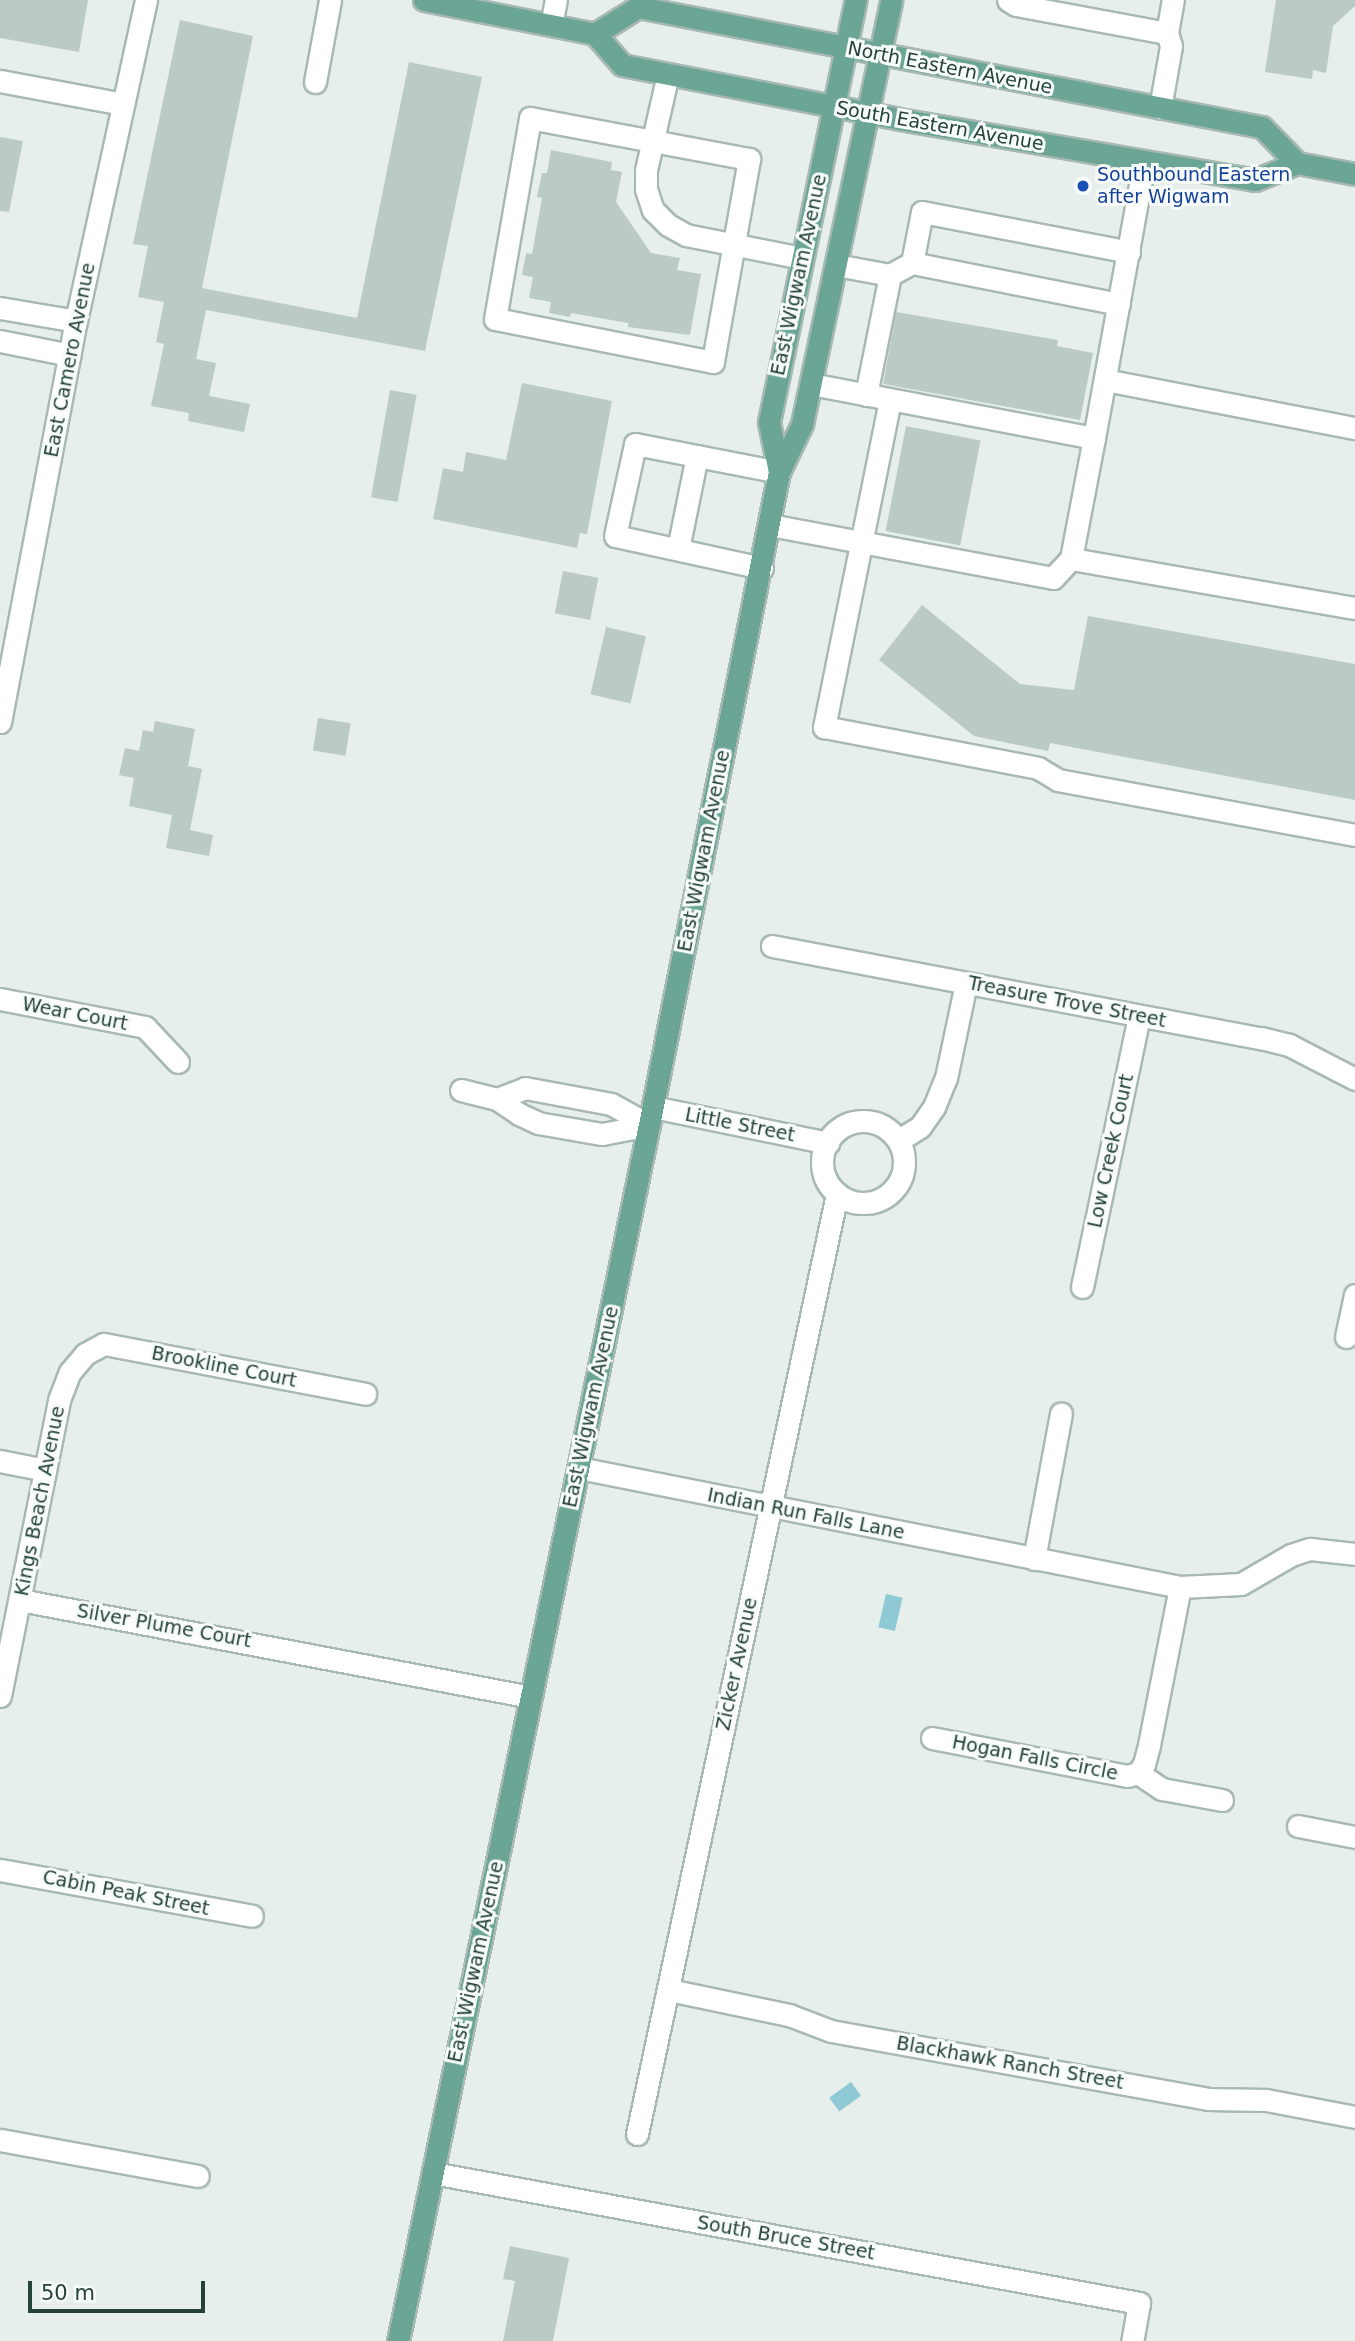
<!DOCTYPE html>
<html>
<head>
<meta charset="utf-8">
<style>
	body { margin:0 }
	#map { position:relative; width:1355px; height:2341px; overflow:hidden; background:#e6efeb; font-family:"DejaVu Sans",sans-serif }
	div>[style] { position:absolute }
	.water>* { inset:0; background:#8ec9d4; transform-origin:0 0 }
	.building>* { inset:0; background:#bbcac4; transform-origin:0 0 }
	.roads { filter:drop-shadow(2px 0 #a8b8b2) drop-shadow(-2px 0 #a8b8b2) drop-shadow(0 2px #a8b8b2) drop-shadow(0 -2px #a8b8b2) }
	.minor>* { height:21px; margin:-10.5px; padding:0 10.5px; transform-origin:10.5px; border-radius:10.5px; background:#fff }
	.minor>.ring { margin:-10.5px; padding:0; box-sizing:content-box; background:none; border:21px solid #fff; border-radius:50% }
	.major>* { height:21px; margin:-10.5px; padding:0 10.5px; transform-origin:10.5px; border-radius:10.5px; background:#6aa596 }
	.dots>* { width:19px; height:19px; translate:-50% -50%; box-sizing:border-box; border:4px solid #f7fbf9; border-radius:50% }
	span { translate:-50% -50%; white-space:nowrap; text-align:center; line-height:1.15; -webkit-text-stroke:6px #f7fbf9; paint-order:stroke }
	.street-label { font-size:19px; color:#24423a }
	.transit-label { font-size:19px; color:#164399 }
	.left { translate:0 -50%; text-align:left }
	.scale { position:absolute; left:28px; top:2281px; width:177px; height:32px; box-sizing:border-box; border:4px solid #24423a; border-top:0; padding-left:9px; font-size:21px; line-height:24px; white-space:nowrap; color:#24423a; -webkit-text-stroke:5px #f7fbf9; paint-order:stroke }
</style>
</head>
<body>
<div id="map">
	<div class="water">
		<div style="left:886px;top:1594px;width:17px;height:34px;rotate:13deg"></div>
		<div style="left:851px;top:2082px;width:17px;height:27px;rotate:54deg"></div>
	</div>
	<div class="building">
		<div style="clip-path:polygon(0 0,88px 0,79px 52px,0 38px)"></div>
		<div style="clip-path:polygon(1276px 0,1355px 0,1355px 6px,1333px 26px,1326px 73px,1313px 70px,1312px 79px,1265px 72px)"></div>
		<div style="clip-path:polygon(180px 20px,253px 36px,202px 288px,357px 318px,409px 62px,482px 77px,425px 351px,206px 310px,196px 359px,216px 363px,209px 396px,250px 404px,244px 432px,188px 421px,189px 413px,151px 406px,164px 344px,156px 342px,164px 302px,138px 297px,148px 246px,133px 244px)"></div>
		<div style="clip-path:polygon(0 137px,23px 141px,9px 212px,0 211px)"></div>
		<div style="clip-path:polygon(551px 150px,612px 162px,611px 170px,622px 172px,616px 202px,651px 253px,680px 258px,677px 270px,701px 274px,690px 335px,628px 327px,628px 323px,571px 313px,570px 317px,549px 313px,551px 302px,529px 298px,533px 277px,522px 275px,526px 253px,532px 254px,542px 198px,537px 197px,542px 173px,547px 173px)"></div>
		<div style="clip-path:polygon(896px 312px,1058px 340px,1057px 346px,1093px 353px,1080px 420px,883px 384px)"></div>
		<div style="clip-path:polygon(522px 383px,612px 401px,587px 534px,580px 533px,577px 548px,433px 519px,443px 468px,463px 472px,466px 452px,506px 460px)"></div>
		<div style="left:390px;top:390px;width:27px;height:109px;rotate:10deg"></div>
		<div style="left:906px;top:426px;width:76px;height:107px;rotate:11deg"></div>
		<div style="left:563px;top:571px;width:36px;height:43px;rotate:11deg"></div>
		<div style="clip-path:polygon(922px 605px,1020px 684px,1074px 690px,1088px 616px,1355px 664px,1355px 800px,1050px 743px,1048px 751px,974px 736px,879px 660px)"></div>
		<div style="left:606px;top:627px;width:41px;height:69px;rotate:13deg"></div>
		<div style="left:318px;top:718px;width:33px;height:33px;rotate:9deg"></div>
		<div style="clip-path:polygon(155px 721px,195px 729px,188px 766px,202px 769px,190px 830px,213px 835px,209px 856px,166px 848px,172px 815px,129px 806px,134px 778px,119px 775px,125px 748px,139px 751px,143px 730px,153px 732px)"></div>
		<div style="clip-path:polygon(510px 2246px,569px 2258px,553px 2341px,503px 2341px,515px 2281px,503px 2279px)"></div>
	</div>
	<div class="roads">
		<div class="minor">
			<div style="left:1008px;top:0;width:9px;rotate:32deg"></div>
			<div style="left:1016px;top:5px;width:154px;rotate:10.5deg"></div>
			<div style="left:551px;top:25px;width:25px;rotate:-79deg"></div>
			<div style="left:668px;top:74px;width:98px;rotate:102.9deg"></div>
			<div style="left:646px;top:170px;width:19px;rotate:90deg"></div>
			<div style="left:646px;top:189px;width:22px;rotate:72deg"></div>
			<div style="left:653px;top:210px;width:21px;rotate:45deg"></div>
			<div style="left:668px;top:225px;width:21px;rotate:29deg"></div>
			<div style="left:686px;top:235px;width:118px;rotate:11.2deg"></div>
			<div style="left:0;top:81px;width:125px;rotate:10.6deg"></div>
			<div style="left:315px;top:82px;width:83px;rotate:-79.6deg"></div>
			<div style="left:1160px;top:108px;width:63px;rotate:-79.9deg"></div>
			<div style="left:1171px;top:46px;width:14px;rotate:-107deg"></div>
			<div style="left:1167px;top:33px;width:34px;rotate:-80deg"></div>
			<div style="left:530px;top:118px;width:223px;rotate:10.6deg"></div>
			<div style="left:749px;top:159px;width:206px;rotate:100.1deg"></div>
			<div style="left:713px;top:362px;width:222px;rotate:-168.8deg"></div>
			<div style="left:495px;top:319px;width:204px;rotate:-80.1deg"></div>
			<div style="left:912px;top:263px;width:52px;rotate:-78.9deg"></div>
			<div style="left:922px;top:212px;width:211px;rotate:10.9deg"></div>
			<div style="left:836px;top:265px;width:55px;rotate:10.5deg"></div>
			<div style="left:890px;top:275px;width:25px;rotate:-29deg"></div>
			<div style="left:912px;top:263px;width:211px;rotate:11.2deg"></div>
			<div style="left:0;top:308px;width:77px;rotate:9.7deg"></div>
			<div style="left:0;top:341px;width:71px;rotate:11.3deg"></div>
			<div style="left:1105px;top:380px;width:255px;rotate:10.9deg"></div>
			<div style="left:811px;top:384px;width:288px;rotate:10.8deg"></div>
			<div style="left:1094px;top:438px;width:123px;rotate:100.8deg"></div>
			<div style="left:866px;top:395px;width:122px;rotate:-78.7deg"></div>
			<div style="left:890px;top:400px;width:334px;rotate:101.4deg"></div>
			<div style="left:824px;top:727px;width:218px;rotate:10.8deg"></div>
			<div style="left:1038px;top:768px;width:23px;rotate:31deg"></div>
			<div style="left:1058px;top:780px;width:302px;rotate:10.5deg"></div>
			<div style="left:1094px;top:438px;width:280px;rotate:-79.7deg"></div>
			<div style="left:770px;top:525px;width:288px;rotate:10.6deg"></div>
			<div style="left:1053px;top:578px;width:26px;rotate:-47deg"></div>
			<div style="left:1071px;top:559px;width:288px;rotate:9.8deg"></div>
			<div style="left:678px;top:549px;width:95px;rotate:-78.5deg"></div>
			<div style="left:762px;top:568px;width:150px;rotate:-167.7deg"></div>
			<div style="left:615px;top:536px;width:94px;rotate:-77.7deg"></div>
			<div style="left:635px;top:444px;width:147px;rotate:11deg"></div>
			<div style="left:0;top:722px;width:408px;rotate:-79.3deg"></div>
			<div style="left:76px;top:321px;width:329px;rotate:-77.7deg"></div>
			<div style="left:772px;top:946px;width:498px;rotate:10.7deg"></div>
			<div style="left:1261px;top:1038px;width:29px;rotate:14deg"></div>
			<div style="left:1289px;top:1045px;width:74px;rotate:27.3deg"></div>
			<div style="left:0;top:999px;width:148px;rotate:10.9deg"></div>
			<div style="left:145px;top:1027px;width:48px;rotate:46.7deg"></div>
			<div style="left:461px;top:1090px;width:37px;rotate:14deg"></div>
			<div style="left:497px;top:1099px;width:27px;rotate:34deg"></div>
			<div style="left:519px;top:1114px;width:21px;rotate:25deg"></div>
			<div style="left:538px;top:1123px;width:65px;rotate:9.8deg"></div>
			<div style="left:602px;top:1134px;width:48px;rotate:-10.8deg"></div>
			<div style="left:497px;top:1099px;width:30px;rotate:-21deg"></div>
			<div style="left:525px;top:1088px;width:87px;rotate:10.5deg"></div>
			<div style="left:611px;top:1104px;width:43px;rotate:28.9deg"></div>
			<div style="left:653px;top:1107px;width:179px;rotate:11.6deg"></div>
			<div class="ring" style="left:822px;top:1121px;width:61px;height:61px"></div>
			<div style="left:899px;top:1140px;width:25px;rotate:-32deg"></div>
			<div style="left:920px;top:1127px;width:24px;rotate:-55deg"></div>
			<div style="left:934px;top:1107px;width:31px;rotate:-68deg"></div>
			<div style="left:946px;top:1078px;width:97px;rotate:-78.1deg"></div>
			<div style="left:1082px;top:1287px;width:277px;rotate:-78.1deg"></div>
			<div style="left:1346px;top:1337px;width:43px;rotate:-77.9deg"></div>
			<div style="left:0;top:1461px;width:46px;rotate:11.3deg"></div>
			<div style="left:579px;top:1468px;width:613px;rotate:11.2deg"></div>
			<div style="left:1180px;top:1587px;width:61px;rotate:-2.8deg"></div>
			<div style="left:1241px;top:1584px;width:58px;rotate:-30.1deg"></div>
			<div style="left:1291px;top:1555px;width:20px;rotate:-18deg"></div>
			<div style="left:1310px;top:1549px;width:45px;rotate:6.3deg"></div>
			<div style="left:1034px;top:1559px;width:148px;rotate:-79.5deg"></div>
			<div style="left:20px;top:1600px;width:520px;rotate:10.75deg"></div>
			<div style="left:0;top:1696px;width:302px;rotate:-78.7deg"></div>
			<div style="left:59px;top:1400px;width:30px;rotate:-69deg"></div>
			<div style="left:70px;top:1372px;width:23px;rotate:-50deg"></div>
			<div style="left:85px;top:1354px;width:21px;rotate:-28deg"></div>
			<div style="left:104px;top:1344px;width:266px;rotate:10.8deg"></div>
			<div style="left:932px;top:1738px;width:199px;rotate:11deg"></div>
			<div style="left:1127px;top:1776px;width:11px;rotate:-15deg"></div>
			<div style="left:1138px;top:1773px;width:11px;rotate:-56deg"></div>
			<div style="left:1144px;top:1764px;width:20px;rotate:-75deg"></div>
			<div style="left:1149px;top:1745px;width:161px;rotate:-78.9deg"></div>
			<div style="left:1138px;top:1773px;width:29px;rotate:34deg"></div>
			<div style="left:1162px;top:1789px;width:61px;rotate:10.4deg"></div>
			<div style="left:1298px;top:1826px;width:58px;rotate:10.9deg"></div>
			<div style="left:0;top:1870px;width:256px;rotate:10.3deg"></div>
			<div style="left:669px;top:1990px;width:123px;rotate:11.8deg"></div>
			<div style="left:789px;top:2015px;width:45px;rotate:20.9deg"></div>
			<div style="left:831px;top:2031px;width:383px;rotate:10.2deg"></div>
			<div style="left:1208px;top:2099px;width:58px;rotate:1deg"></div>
			<div style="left:1266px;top:2100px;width:91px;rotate:10.8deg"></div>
			<div style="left:637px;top:2134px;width:961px;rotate:-77.99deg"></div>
			<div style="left:0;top:2140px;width:201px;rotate:10.3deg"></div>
			<div style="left:433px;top:2173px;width:718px;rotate:10.43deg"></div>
			<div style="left:1139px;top:2303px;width:39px;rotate:100deg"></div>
		</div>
		<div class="major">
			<div style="left:424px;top:0;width:174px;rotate:11.2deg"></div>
			<div style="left:595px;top:34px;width:51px;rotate:-32.1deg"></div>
			<div style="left:638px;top:7px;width:635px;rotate:10.89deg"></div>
			<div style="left:1262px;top:127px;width:50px;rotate:45.8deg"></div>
			<div style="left:595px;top:34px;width:41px;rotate:48.9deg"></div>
			<div style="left:622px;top:65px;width:282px;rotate:11deg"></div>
			<div style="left:899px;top:119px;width:361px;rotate:9.7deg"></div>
			<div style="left:1255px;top:180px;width:45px;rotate:-22deg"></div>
			<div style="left:1297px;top:163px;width:59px;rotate:10.7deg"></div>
			<div style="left:779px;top:472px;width:51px;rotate:-101.3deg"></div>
			<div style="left:769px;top:422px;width:431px;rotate:-78.4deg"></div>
			<div style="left:398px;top:2341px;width:1242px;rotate:-78.34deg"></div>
			<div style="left:649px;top:1125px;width:666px;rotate:-78.74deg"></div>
			<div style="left:779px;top:472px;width:53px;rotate:-64.4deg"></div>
			<div style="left:802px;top:424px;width:433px;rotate:-78.1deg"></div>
		</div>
	</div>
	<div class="dots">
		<div style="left:1083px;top:186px;background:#1a4fb4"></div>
	</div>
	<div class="street-label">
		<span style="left:950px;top:68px;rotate:11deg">North Eastern Avenue</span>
		<span style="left:940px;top:126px;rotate:10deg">South Eastern Avenue</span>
		<span style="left:799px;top:275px;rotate:-78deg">East Wigwam Avenue</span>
		<span style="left:70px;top:360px;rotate:-79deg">East Camero Avenue</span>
		<span style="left:704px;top:851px;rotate:-79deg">East Wigwam Avenue</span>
		<span style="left:1067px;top:1002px;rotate:11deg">Treasure Trove Street</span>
		<span style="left:75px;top:1014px;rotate:11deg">Wear Court</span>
		<span style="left:740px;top:1125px;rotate:11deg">Little Street</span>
		<span style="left:1111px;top:1151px;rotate:-78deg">Low Creek Court</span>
		<span style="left:224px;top:1367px;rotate:11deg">Brookline Court</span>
		<span style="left:591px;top:1407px;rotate:-78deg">East Wigwam Avenue</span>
		<span style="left:40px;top:1501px;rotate:-79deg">Kings Beach Avenue</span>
		<span style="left:806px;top:1514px;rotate:11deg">Indian Run Falls Lane</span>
		<span style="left:164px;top:1626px;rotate:10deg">Silver Plume Court</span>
		<span style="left:737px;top:1664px;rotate:-78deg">Zicker Avenue</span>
		<span style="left:1035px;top:1758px;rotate:11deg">Hogan Falls Circle</span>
		<span style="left:126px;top:1893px;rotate:11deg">Cabin Peak Street</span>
		<span style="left:476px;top:1962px;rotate:-78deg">East Wigwam Avenue</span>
		<span style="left:1010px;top:2063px;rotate:10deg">Blackhawk Ranch Street</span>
		<span style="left:786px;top:2238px;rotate:10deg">South Bruce Street</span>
	</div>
	<div class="transit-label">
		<span class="left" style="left:1097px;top:186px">Southbound Eastern<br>after Wigwam</span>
	</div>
	<div class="scale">50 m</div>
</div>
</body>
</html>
